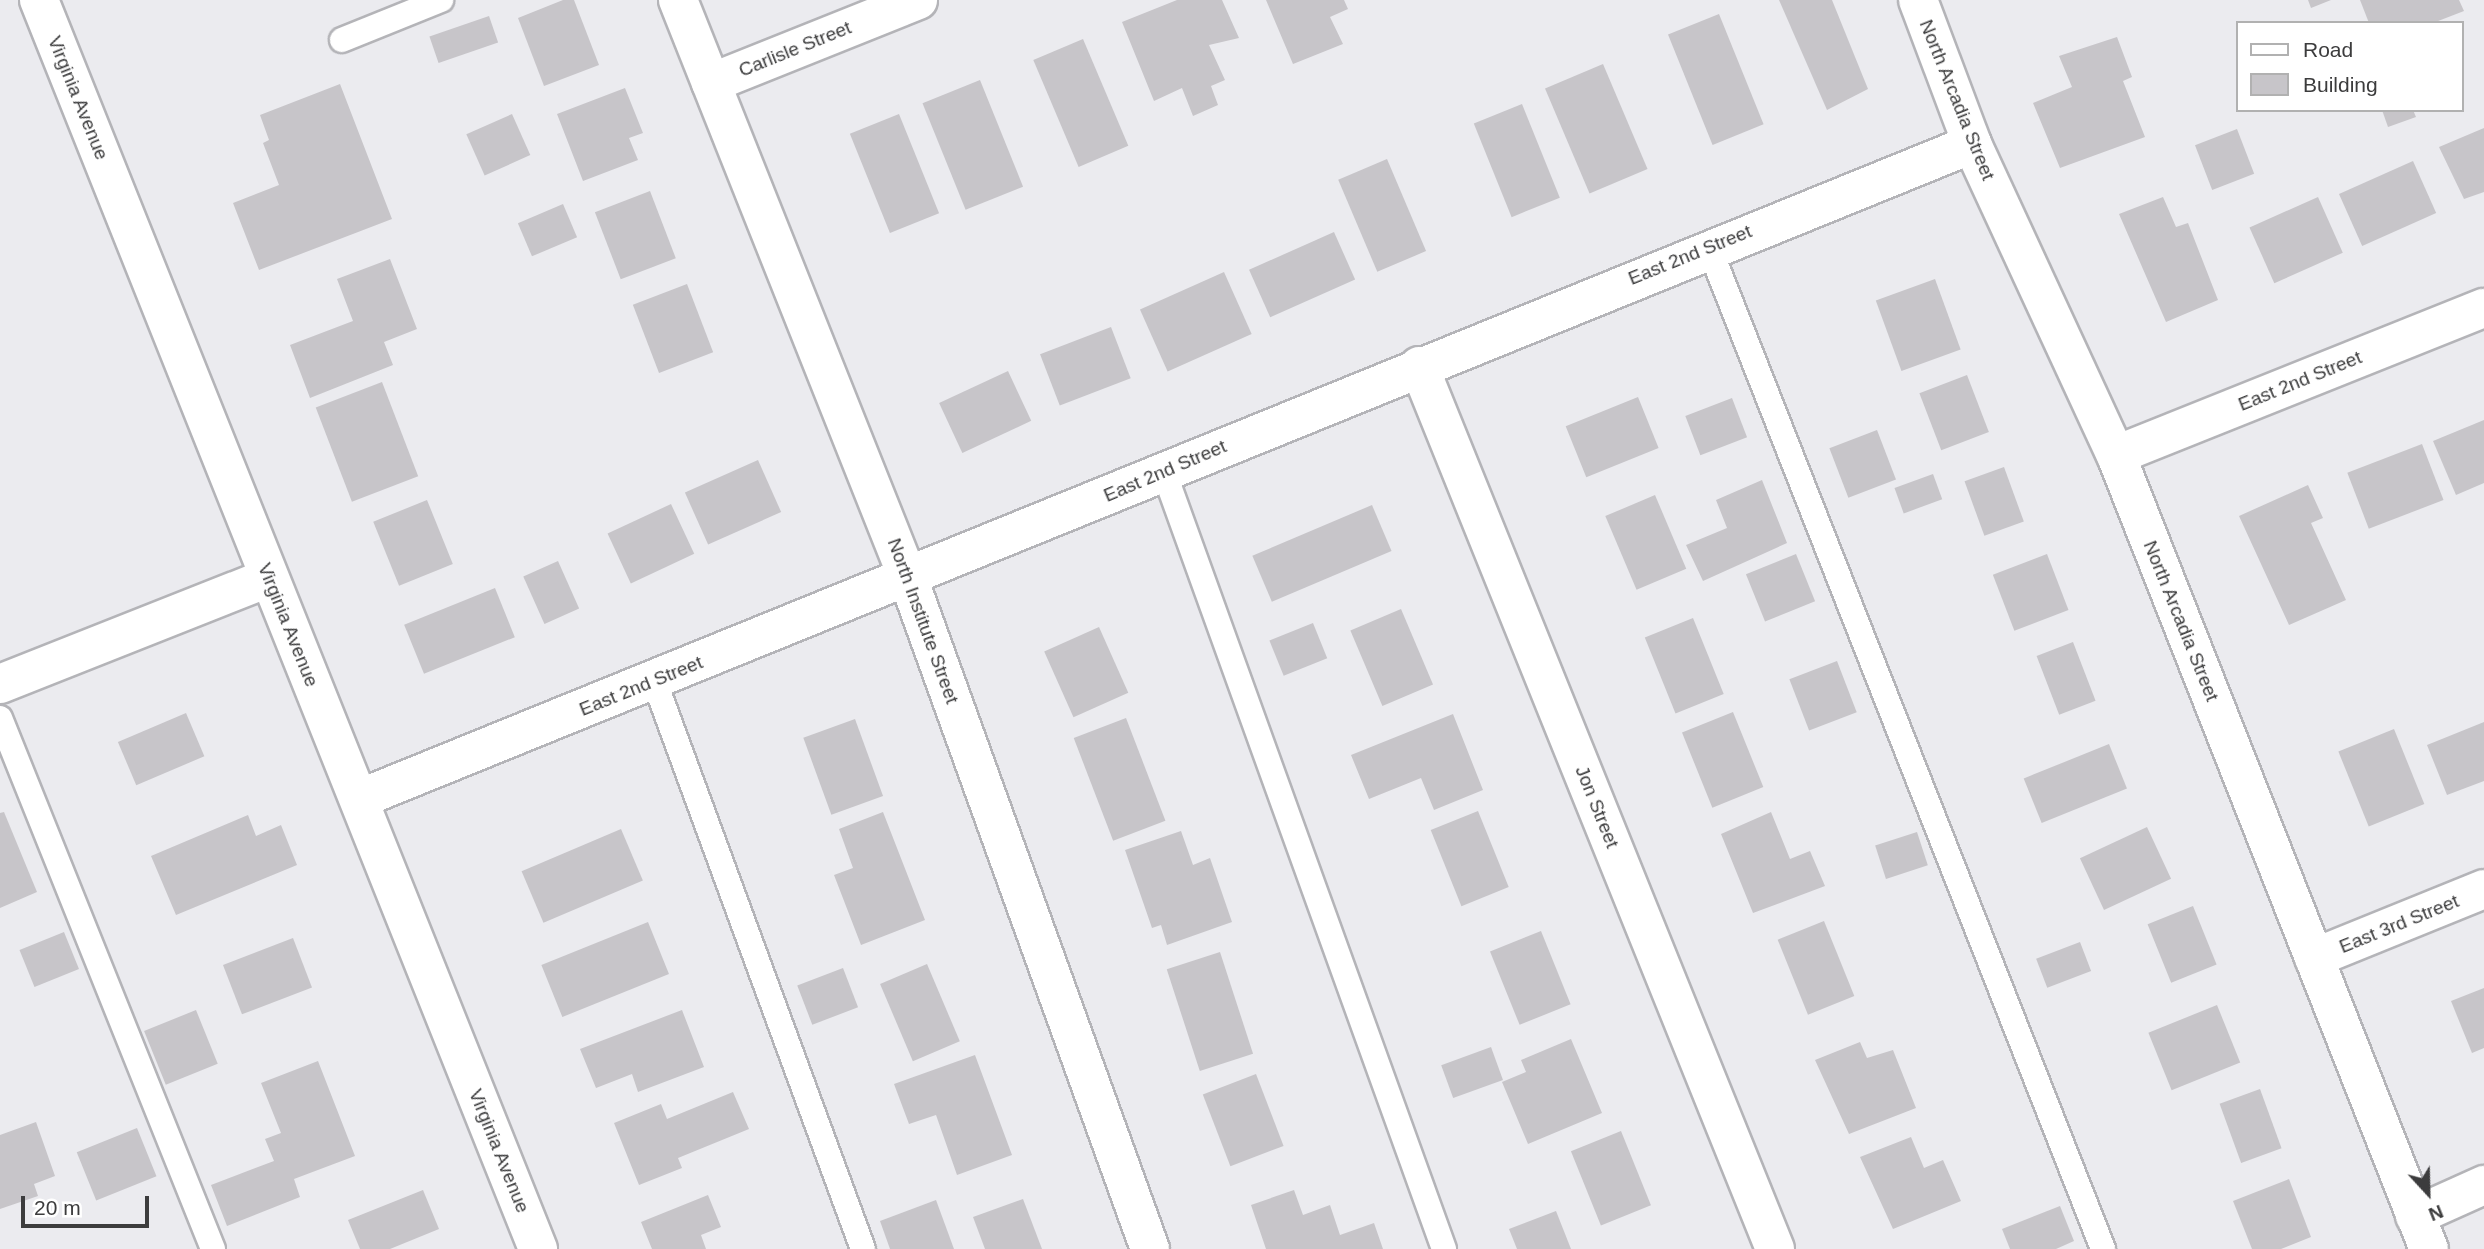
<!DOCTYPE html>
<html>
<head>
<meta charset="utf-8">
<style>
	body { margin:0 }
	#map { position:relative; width:2484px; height:1249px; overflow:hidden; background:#ebebef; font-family:Arial,sans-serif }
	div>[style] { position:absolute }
	.building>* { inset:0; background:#c7c5c9; transform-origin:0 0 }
	.roads { filter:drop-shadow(2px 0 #b4b4b8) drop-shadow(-2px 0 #b4b4b8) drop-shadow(0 2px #b4b4b8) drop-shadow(0 -2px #b4b4b8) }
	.lane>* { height:24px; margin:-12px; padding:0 12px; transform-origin:12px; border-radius:12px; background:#fff }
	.street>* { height:38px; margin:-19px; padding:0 19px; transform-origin:19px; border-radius:19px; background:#fff }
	span { translate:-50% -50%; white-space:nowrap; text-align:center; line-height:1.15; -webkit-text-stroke:6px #fff; paint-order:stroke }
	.street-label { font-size:19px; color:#3c3c3d }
	.legend { position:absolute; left:2236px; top:21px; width:228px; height:91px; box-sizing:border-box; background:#fff; border:2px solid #b1b1b1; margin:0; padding:9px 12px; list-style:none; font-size:21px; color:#3c3c3d }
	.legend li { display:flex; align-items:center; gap:14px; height:35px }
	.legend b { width:35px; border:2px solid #b1b1b1 }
	.north { position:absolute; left:2393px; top:1158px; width:70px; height:70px; -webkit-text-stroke:5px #fff; paint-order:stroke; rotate:158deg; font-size:19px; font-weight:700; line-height:28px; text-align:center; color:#3c3c3d }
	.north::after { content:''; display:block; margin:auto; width:24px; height:32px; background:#3c3c3d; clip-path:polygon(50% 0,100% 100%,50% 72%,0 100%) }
	.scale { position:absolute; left:21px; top:1196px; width:128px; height:32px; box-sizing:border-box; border:4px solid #3c3c3d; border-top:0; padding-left:9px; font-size:21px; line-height:24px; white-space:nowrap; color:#3c3c3d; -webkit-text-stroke:5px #fff; paint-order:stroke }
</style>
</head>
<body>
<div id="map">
	<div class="building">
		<div style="clip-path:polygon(563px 0,574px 0,599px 65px,544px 86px,518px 18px)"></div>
		<div style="clip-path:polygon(1177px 0,1222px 0,1239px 38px,1209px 45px,1225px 80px,1211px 86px,1218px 105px,1193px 116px,1182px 88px,1154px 101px,1122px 22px)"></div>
		<div style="clip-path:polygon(1266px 0,1344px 0,1348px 9px,1330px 17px,1343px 44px,1293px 64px)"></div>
		<div style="clip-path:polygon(1779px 0,1832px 0,1868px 89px,1827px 110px)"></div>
		<div style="clip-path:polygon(2308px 0,2331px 0,2311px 8px)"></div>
		<div style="clip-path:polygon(2360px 0,2459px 0,2464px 11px,2433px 23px,2369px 23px)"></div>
		<div style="left:1719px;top:14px;width:119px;height:55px;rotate:68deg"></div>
		<div style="left:489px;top:16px;width:28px;height:63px;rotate:71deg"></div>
		<div style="clip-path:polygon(2117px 37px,2132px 77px,2123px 81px,2145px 137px,2060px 168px,2033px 103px,2072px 87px,2059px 56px)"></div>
		<div style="left:1083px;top:39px;width:116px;height:54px;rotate:67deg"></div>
		<div style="left:1603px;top:64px;width:114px;height:63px;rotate:67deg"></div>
		<div style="left:980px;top:80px;width:115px;height:62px;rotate:68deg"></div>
		<div style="clip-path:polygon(340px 84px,392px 219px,259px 270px,233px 203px,279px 185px,263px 143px,269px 140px,260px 115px)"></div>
		<div style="clip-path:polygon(625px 88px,643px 133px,629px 138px,638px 160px,583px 181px,557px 114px)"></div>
		<div style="left:1522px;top:104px;width:101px;height:52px;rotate:68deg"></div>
		<div style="clip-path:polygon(2382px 110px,2413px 110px,2416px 117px,2388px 127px)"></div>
		<div style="left:512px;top:114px;width:45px;height:50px;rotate:66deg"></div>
		<div style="left:899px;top:114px;width:107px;height:53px;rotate:68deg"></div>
		<div style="clip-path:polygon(2484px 128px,2484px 192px,2464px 199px,2439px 147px)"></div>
		<div style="left:2237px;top:129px;width:48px;height:45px;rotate:69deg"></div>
		<div style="left:1387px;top:159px;width:100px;height:53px;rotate:67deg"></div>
		<div style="left:2413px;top:161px;width:57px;height:81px;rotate:66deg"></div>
		<div style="left:650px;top:191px;width:72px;height:59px;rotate:69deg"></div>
		<div style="clip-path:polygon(2163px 197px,2176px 227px,2188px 223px,2218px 300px,2166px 322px,2119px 214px)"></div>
		<div style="left:2318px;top:197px;width:61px;height:75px;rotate:66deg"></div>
		<div style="left:563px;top:204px;width:36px;height:49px;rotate:67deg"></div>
		<div style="left:1334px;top:232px;width:52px;height:93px;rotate:66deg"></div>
		<div style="clip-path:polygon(390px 259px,417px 329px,384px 342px,393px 365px,310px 398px,290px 345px,353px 321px,337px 279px)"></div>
		<div style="left:1224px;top:272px;width:68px;height:92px;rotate:66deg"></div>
		<div style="left:1935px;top:279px;width:75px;height:63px;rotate:70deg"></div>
		<div style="left:687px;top:284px;width:73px;height:58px;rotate:69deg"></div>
		<div style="left:1111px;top:327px;width:55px;height:76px;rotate:69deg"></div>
		<div style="left:1008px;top:371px;width:55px;height:76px;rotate:65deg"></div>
		<div style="left:1967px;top:375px;width:61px;height:51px;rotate:69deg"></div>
		<div style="left:382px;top:382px;width:101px;height:71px;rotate:69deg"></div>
		<div style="left:1638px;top:397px;width:55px;height:78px;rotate:68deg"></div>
		<div style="left:1732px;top:398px;width:42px;height:50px;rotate:69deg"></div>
		<div style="clip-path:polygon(2484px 420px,2484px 483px,2456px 495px,2433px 441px)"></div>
		<div style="left:1877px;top:430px;width:53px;height:51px;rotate:69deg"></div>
		<div style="left:2422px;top:444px;width:60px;height:80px;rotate:69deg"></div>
		<div style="left:758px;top:460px;width:57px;height:80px;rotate:66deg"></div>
		<div style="left:2004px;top:467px;width:58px;height:42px;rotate:70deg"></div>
		<div style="left:1933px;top:474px;width:27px;height:41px;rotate:70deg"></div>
		<div style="clip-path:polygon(1762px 480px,1787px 543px,1703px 581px,1686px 545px,1727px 528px,1716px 500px)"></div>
		<div style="clip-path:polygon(2308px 485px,2323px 518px,2311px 523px,2346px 600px,2289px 625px,2239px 516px)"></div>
		<div style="left:1655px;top:495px;width:80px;height:54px;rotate:67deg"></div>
		<div style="left:427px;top:500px;width:69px;height:58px;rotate:68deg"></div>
		<div style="left:671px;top:504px;width:55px;height:70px;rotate:65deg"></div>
		<div style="left:1372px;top:505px;width:50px;height:130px;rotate:67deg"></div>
		<div style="left:1796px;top:554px;width:51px;height:54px;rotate:68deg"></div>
		<div style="left:2047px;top:554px;width:60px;height:58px;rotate:69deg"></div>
		<div style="left:558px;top:561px;width:52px;height:38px;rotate:66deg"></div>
		<div style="left:495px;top:588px;width:53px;height:98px;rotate:68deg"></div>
		<div style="left:1401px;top:609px;width:82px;height:55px;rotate:67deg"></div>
		<div style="left:1693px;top:618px;width:82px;height:52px;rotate:68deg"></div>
		<div style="left:1313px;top:623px;width:38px;height:47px;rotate:68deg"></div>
		<div style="left:1099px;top:627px;width:72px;height:60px;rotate:66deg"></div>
		<div style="left:2073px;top:642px;width:63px;height:39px;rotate:69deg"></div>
		<div style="left:1837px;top:661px;width:55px;height:51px;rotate:69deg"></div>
		<div style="left:1733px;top:712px;width:81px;height:55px;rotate:68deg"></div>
		<div style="left:186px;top:713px;width:47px;height:74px;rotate:67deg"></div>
		<div style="clip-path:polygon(1453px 714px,1483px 790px,1434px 810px,1421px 778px,1369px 799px,1351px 755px)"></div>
		<div style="left:1126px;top:718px;width:110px;height:56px;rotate:69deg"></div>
		<div style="left:855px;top:719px;width:82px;height:55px;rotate:70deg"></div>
		<div style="clip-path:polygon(2484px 722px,2484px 781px,2447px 795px,2427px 745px)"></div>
		<div style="left:2394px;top:729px;width:81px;height:60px;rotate:68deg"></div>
		<div style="left:2109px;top:744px;width:48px;height:92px;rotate:68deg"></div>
		<div style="left:1478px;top:811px;width:82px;height:51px;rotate:68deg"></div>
		<div style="clip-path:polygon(4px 812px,37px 892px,0 908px,0 813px)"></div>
		<div style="clip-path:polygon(883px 812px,925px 920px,861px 945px,834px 875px,853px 868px,839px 829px)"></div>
		<div style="clip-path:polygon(1771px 812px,1790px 859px,1810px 851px,1825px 886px,1753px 913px,1721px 834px)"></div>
		<div style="clip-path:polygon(248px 815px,256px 836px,281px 825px,297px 865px,176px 915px,151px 856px)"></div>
		<div style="left:2147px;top:827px;width:57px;height:74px;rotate:65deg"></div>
		<div style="left:621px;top:829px;width:56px;height:108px;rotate:67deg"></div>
		<div style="clip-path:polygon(1181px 831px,1193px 865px,1210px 858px,1232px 922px,1167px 945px,1161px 925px,1152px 928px,1125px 850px)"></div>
		<div style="left:1917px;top:832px;width:35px;height:44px;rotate:72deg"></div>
		<div style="left:2193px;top:906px;width:63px;height:49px;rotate:68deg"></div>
		<div style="left:1824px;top:921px;width:81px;height:50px;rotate:68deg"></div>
		<div style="left:648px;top:922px;width:56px;height:115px;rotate:68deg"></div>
		<div style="left:1541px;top:931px;width:79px;height:55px;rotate:68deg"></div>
		<div style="left:64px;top:932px;width:40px;height:48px;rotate:68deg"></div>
		<div style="left:293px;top:938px;width:53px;height:75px;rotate:69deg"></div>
		<div style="left:2080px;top:942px;width:31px;height:47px;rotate:69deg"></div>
		<div style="left:1220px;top:952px;width:107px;height:56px;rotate:72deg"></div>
		<div style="left:927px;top:964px;width:84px;height:51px;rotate:67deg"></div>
		<div style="left:843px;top:968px;width:42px;height:49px;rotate:69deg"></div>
		<div style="clip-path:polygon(2484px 988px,2484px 1048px,2472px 1053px,2451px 1001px)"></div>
		<div style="left:2217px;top:1005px;width:62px;height:74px;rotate:68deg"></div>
		<div style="left:196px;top:1010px;width:58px;height:56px;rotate:68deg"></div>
		<div style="clip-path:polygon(682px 1010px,704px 1067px,638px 1092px,632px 1074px,596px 1088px,580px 1049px)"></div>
		<div style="clip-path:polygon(1571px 1039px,1602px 1113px,1528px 1144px,1502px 1082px,1526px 1072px,1521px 1060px)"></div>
		<div style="clip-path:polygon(1860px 1042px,1867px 1058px,1893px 1050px,1916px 1108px,1849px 1134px,1815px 1060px)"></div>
		<div style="left:1491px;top:1047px;width:35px;height:53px;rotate:70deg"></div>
		<div style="clip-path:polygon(975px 1055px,1012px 1155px,957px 1175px,936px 1115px,909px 1124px,894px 1084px)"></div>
		<div style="clip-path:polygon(318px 1061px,355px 1156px,294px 1179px,300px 1197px,227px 1226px,211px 1185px,274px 1161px,265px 1139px,281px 1133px,261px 1083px)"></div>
		<div style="left:1256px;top:1074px;width:77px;height:57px;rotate:69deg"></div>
		<div style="left:2260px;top:1089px;width:63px;height:43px;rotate:70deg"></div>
		<div style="clip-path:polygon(733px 1092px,749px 1129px,678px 1158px,682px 1168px,639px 1185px,614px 1123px,661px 1104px,667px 1119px)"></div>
		<div style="clip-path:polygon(36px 1122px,55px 1176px,34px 1184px,38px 1196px,0 1209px,0 1135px)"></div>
		<div style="left:137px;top:1128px;width:52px;height:65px;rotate:68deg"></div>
		<div style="left:1621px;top:1131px;width:80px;height:54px;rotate:68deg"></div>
		<div style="clip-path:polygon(1911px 1137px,1924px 1168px,1943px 1160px,1961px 1201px,1893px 1229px,1860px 1157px)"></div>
		<div style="clip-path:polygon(2289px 1179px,2311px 1237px,2281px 1249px,2252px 1249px,2233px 1201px)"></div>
		<div style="clip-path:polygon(423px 1190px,439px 1229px,390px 1249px,360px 1249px,348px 1220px)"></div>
		<div style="clip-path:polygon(1294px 1190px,1303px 1215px,1330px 1205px,1340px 1235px,1374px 1223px,1383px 1249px,1266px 1249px,1251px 1205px)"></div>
		<div style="clip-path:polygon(708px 1195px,721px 1227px,701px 1235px,706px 1249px,652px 1249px,641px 1222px)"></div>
		<div style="clip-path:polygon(1023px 1199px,1042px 1249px,985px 1249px,973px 1217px)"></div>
		<div style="clip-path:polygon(936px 1200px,954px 1249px,890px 1249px,880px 1221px)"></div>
		<div style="clip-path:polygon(2060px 1206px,2074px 1241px,2056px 1249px,2010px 1249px,2002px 1229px)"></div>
		<div style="clip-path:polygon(1556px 1211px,1571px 1249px,1517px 1249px,1509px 1229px)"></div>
	</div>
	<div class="roads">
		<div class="lane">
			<div style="left:342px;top:40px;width:107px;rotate:-22deg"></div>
			<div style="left:1709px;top:247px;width:1077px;rotate:68.53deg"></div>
			<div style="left:1164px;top:472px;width:826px;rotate:70.18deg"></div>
			<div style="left:654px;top:680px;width:606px;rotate:69.83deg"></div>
			<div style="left:0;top:718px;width:572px;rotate:68.14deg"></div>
		</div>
		<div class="street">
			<div style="left:39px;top:0;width:1345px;rotate:68.22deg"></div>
			<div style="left:678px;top:0;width:622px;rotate:68.3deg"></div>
			<div style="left:908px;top:578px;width:713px;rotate:70.17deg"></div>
			<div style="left:1918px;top:0;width:154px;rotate:69.4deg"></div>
			<div style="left:1972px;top:144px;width:343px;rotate:65.2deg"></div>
			<div style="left:2116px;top:455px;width:853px;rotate:68.49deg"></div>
			<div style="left:711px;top:83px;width:223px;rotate:-21.8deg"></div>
			<div style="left:1419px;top:366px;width:952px;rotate:68.04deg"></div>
			<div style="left:2116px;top:455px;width:396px;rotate:-21.8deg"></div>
			<div style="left:0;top:684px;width:288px;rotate:-21.6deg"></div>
			<div style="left:359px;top:799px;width:1741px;rotate:-22.1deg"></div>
			<div style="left:2314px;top:958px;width:183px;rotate:-22.1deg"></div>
			<div style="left:2415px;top:1216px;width:76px;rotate:-24.2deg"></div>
		</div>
	</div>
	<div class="street-label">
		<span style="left:795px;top:49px;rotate:-22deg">Carlisle Street</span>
		<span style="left:78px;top:98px;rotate:68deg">Virginia Avenue</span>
		<span style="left:1957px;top:100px;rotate:68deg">North Arcadia Street</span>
		<span style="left:1690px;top:255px;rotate:-22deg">East 2nd Street</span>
		<span style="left:2300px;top:381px;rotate:-22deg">East 2nd Street</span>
		<span style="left:1165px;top:471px;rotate:-23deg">East 2nd Street</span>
		<span style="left:923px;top:621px;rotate:70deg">North Institute Street</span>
		<span style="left:2181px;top:621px;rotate:68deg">North Arcadia Street</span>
		<span style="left:288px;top:625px;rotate:68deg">Virginia Avenue</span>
		<span style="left:641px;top:686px;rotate:-22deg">East 2nd Street</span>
		<span style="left:1597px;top:807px;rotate:68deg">Jon Street</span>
		<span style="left:2399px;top:924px;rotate:-22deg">East 3rd Street</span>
		<span style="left:499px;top:1151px;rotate:68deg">Virginia Avenue</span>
	</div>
	<ul class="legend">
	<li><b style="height:9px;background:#fff"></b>Road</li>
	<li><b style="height:19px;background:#c7c5c9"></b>Building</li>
	</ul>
	<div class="north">N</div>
	<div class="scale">20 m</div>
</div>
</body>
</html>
